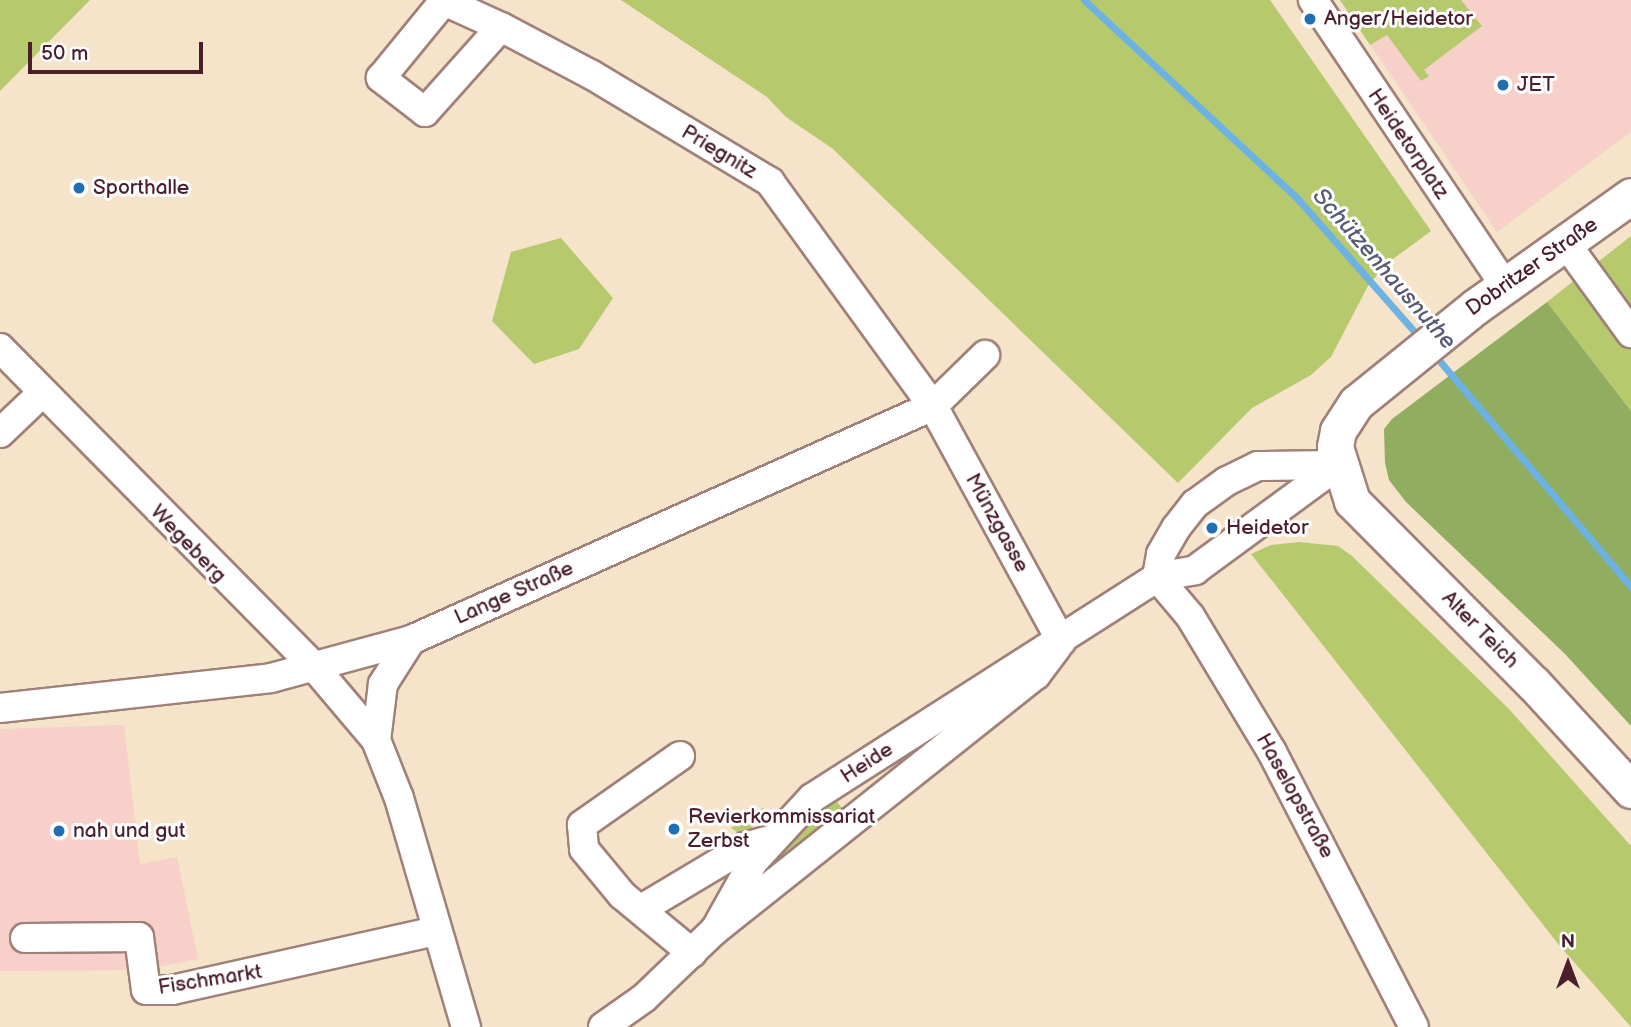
<!DOCTYPE html>
<html>
<head>
<meta charset="utf-8">
<style>
	body { margin:0 }
	#map { position:relative; width:1631px; height:1027px; overflow:hidden; background:#f5e3ca; font-family:"Balsamiq Sans",sans-serif }
	div>[style] { position:absolute }
	.built>* { inset:0; background:#f7d1c9 }
	.green>* { inset:0; background:#b7c96d }
	.forest>* { inset:0; background:#91ad60 }
	.stream>* { height:7px; margin:-3.5px; padding:0 3.5px; transform-origin:3.5px; border-radius:3.5px; background:#6cb2e3 }
	.roads { filter:drop-shadow(2px 0 #a0817a) drop-shadow(-2px 0 #a0817a) drop-shadow(0 2px #a0817a) drop-shadow(0 -2px #a0817a) }
	.minor>* { height:28px; margin:-14px; padding:0 14px; transform-origin:14px; border-radius:14px; background:#fff }
	.major>* { height:35px; margin:-17.5px; padding:0 17.5px; transform-origin:17.5px; border-radius:17.5px; background:#fff }
	.dots>* { width:19px; height:19px; translate:-50% -50%; box-sizing:border-box; border:4px solid #fff; border-radius:50% }
	span { translate:-50% -50%; white-space:nowrap; text-align:center; line-height:1.15; -webkit-text-stroke:6px #fff; paint-order:stroke }
	.poi-label { font-size:21px; color:#4a1f2b }
	.left { translate:0 -50%; text-align:left }
	.street-label { font-size:21px; color:#4a1f2b }
	.water-label { font-size:23px; color:#585a75; font-style:italic }
	.north { position:absolute; left:1533px; top:929px; width:70px; height:70px; -webkit-text-stroke:5px #fff; paint-order:stroke; rotate:0deg; font-size:19px; font-weight:700; line-height:28px; text-align:center; color:#4a1f2b }
	.north::after { content:''; display:block; margin:auto; width:24px; height:32px; background:#4a1f2b; clip-path:polygon(50% 0,100% 100%,50% 72%,0 100%) }
	.scale { position:absolute; left:28px; top:42px; width:175px; height:32px; box-sizing:border-box; border:4px solid #4a1f2b; border-top:0; padding-left:9px; font-size:21px; line-height:24px; white-space:nowrap; color:#4a1f2b; -webkit-text-stroke:5px #fff; paint-order:stroke }
</style>
</head>
<body>
<div id="map">
	<div class="built">
		<div style="clip-path:polygon(1340px 0,1631px 0,1631px 132px,1497px 232px)"></div>
		<div style="clip-path:polygon(124px 725px,140px 864px,177px 857px,198px 959px,144px 970px,0 971px,0 729px)"></div>
	</div>
	<div class="green">
		<div style="clip-path:polygon(0 0,90px 0,0 91px)"></div>
		<div style="clip-path:polygon(621px 0,1270px 0,1431px 231px,1389px 262px,1369px 284px,1331px 357px,1311px 375px,1252px 408px,1178px 483px,833px 149px,786px 117px,767px 97px)"></div>
		<div style="clip-path:polygon(1340px 0,1461px 0,1482px 26px,1424px 70px,1429px 76px,1421px 81px,1387px 35px,1370px 45px)"></div>
		<div style="clip-path:polygon(1631px 236px,1631px 411px,1547px 302px)"></div>
		<div style="clip-path:polygon(561px 238px,613px 298px,579px 349px,534px 364px,492px 321px,511px 252px)"></div>
		<div style="clip-path:polygon(1299px 542px,1338px 546px,1352px 556px,1509px 709px,1631px 846px,1631px 1027px,1559px 945px,1251px 554px,1271px 545px)"></div>
		<div style="clip-path:polygon(853px 779px,849px 791px,837px 802px,843px 809px,856px 799px,868px 801px,779px 865px,774px 856px,796px 826px)"></div>
		<div style="clip-path:polygon(764px 807px,746px 838px,731px 828px)"></div>
	</div>
	<div class="forest">
		<div style="clip-path:polygon(1547px 302px,1631px 411px,1631px 726px,1565px 654px,1406px 502px,1389px 480px,1385px 463px,1384px 429px,1392px 419px)"></div>
	</div>
	<div class="stream">
		<div style="left:1084px;top:0;width:291px;rotate:42.9deg"></div>
		<div style="left:1297px;top:198px;width:186px;rotate:48.7deg"></div>
		<div style="left:1432px;top:352px;width:308px;rotate:49.7deg"></div>
	</div>
	<div class="roads">
		<div class="minor">
			<div style="left:1313px;top:0;width:344px;rotate:56.1deg"></div>
			<div style="left:501px;top:27px;width:114px;rotate:131.8deg"></div>
			<div style="left:425px;top:112px;width:56px;rotate:-142.3deg"></div>
			<div style="left:381px;top:78px;width:99px;rotate:-50.7deg"></div>
			<div style="left:444px;top:1px;width:63px;rotate:24.5deg"></div>
			<div style="left:501px;top:27px;width:103px;rotate:27.8deg"></div>
			<div style="left:592px;top:75px;width:208px;rotate:31deg"></div>
			<div style="left:770px;top:182px;width:277px;rotate:54deg"></div>
			<div style="left:933px;top:406px;width:268px;rotate:61.4deg"></div>
			<div style="left:1567px;top:245px;width:109px;rotate:54deg"></div>
			<div style="left:0;top:348px;width:450px;rotate:45.4deg"></div>
			<div style="left:316px;top:669px;width:93px;rotate:49.8deg"></div>
			<div style="left:376px;top:740px;width:62px;rotate:68.4deg"></div>
			<div style="left:399px;top:798px;width:239px;rotate:73.7deg"></div>
			<div style="left:0;top:433px;width:59px;rotate:-43.6deg"></div>
			<div style="left:1157px;top:577px;width:51px;rotate:49.8deg"></div>
			<div style="left:1190px;top:616px;width:159px;rotate:58.9deg"></div>
			<div style="left:1272px;top:752px;width:309px;rotate:62.7deg"></div>
			<div style="left:1157px;top:577px;width:23px;rotate:-80deg"></div>
			<div style="left:1161px;top:554px;width:30px;rotate:-60deg"></div>
			<div style="left:1176px;top:528px;width:31px;rotate:-52deg"></div>
			<div style="left:1195px;top:504px;width:39px;rotate:-36deg"></div>
			<div style="left:1227px;top:481px;width:34px;rotate:-26deg"></div>
			<div style="left:1258px;top:466px;width:80px;rotate:-0.7deg"></div>
			<div style="left:0;top:708px;width:273px;rotate:-6.3deg"></div>
			<div style="left:271px;top:678px;width:145px;rotate:-15.2deg"></div>
			<div style="left:411px;top:640px;width:572px;rotate:-24.15deg"></div>
			<div style="left:933px;top:406px;width:73px;rotate:-44.4deg"></div>
			<div style="left:376px;top:740px;width:56px;rotate:-82.9deg"></div>
			<div style="left:383px;top:684px;width:52px;rotate:-57.5deg"></div>
			<div style="left:680px;top:756px;width:120px;rotate:144.9deg"></div>
			<div style="left:582px;top:825px;width:24px;rotate:85deg"></div>
			<div style="left:584px;top:849px;width:60px;rotate:50.4deg"></div>
			<div style="left:622px;top:895px;width:91px;rotate:39.6deg"></div>
			<div style="left:643px;top:908px;width:119px;rotate:-30.9deg"></div>
			<div style="left:745px;top:847px;width:26px;rotate:-16deg"></div>
			<div style="left:715px;top:930px;width:78px;rotate:-60.8deg"></div>
			<div style="left:753px;top:862px;width:87px;rotate:-47.3deg"></div>
			<div style="left:812px;top:798px;width:410px;rotate:-32.6deg"></div>
			<div style="left:1157px;top:577px;width:39px;rotate:-10deg"></div>
			<div style="left:1195px;top:570px;width:177px;rotate:-36.3deg"></div>
			<div style="left:25px;top:938px;width:114px;rotate:-0.5deg"></div>
			<div style="left:139px;top:937px;width:53px;rotate:82.5deg"></div>
			<div style="left:146px;top:990px;width:26px"></div>
			<div style="left:172px;top:990px;width:271px;rotate:-12.6deg"></div>
			<div style="left:603px;top:1027px;width:50px;rotate:-35.3deg"></div>
			<div style="left:644px;top:998px;width:98px;rotate:-43.8deg"></div>
			<div style="left:715px;top:930px;width:410px;rotate:-38.5deg"></div>
			<div style="left:1036px;top:675px;width:34px;rotate:-53deg"></div>
		</div>
		<div class="major">
			<div style="left:1631px;top:196px;width:191px;rotate:144.6deg"></div>
			<div style="left:1475px;top:307px;width:153px;rotate:141.1deg"></div>
			<div style="left:1356px;top:403px;width:33px;rotate:123deg"></div>
			<div style="left:1338px;top:431px;width:16px;rotate:101deg"></div>
			<div style="left:1335px;top:447px;width:57px;rotate:72.5deg"></div>
			<div style="left:1352px;top:501px;width:258px;rotate:45.2deg"></div>
			<div style="left:1534px;top:684px;width:144px;rotate:47.5deg"></div>
		</div>
	</div>
	<div class="dots">
		<div style="left:1310px;top:19px;background:#1f6fb2"></div>
		<div style="left:1503px;top:85px;background:#1f6fb2"></div>
		<div style="left:79px;top:188px;background:#1f6fb2"></div>
		<div style="left:1212px;top:528px;background:#1f6fb2"></div>
		<div style="left:674px;top:829px;background:#1f6fb2"></div>
		<div style="left:59px;top:831px;background:#1f6fb2"></div>
	</div>
	<div class="poi-label">
		<span class="left" style="left:1324px;top:19px">Anger/Heidetor</span>
		<span class="left" style="left:1517px;top:85px">JET</span>
		<span class="left" style="left:93px;top:188px">Sporthalle</span>
		<span class="left" style="left:1226px;top:528px">Heidetor</span>
		<span class="left" style="left:688px;top:829px">Revierkommissariat<br>Zerbst</span>
		<span class="left" style="left:73px;top:831px">nah und gut</span>
	</div>
	<div class="street-label">
		<span style="left:1408px;top:144px;rotate:56deg">Heidetorplatz</span>
		<span style="left:719px;top:152px;rotate:31deg">Priegnitz</span>
		<span style="left:1532px;top:267px;rotate:-35deg">Dobritzer Straße</span>
		<span style="left:997px;top:523px;rotate:61deg">Münzgasse</span>
		<span style="left:188px;top:544px;rotate:46deg">Wegeberg</span>
		<span style="left:514px;top:593px;rotate:-24deg">Lange Straße</span>
		<span style="left:1480px;top:630px;rotate:45deg">Alter Teich</span>
		<span style="left:867px;top:763px;rotate:-33deg">Heide</span>
		<span style="left:1295px;top:796px;rotate:61deg">Haselopstraße</span>
		<span style="left:210px;top:980px;rotate:-9deg">Fischmarkt</span>
	</div>
	<div class="water-label">
		<span style="left:1384px;top:269px;rotate:49deg">Schützenhausnuthe</span>
	</div>
	<div class="north">N</div>
	<div class="scale">50 m</div>
</div>
</body>
</html>
